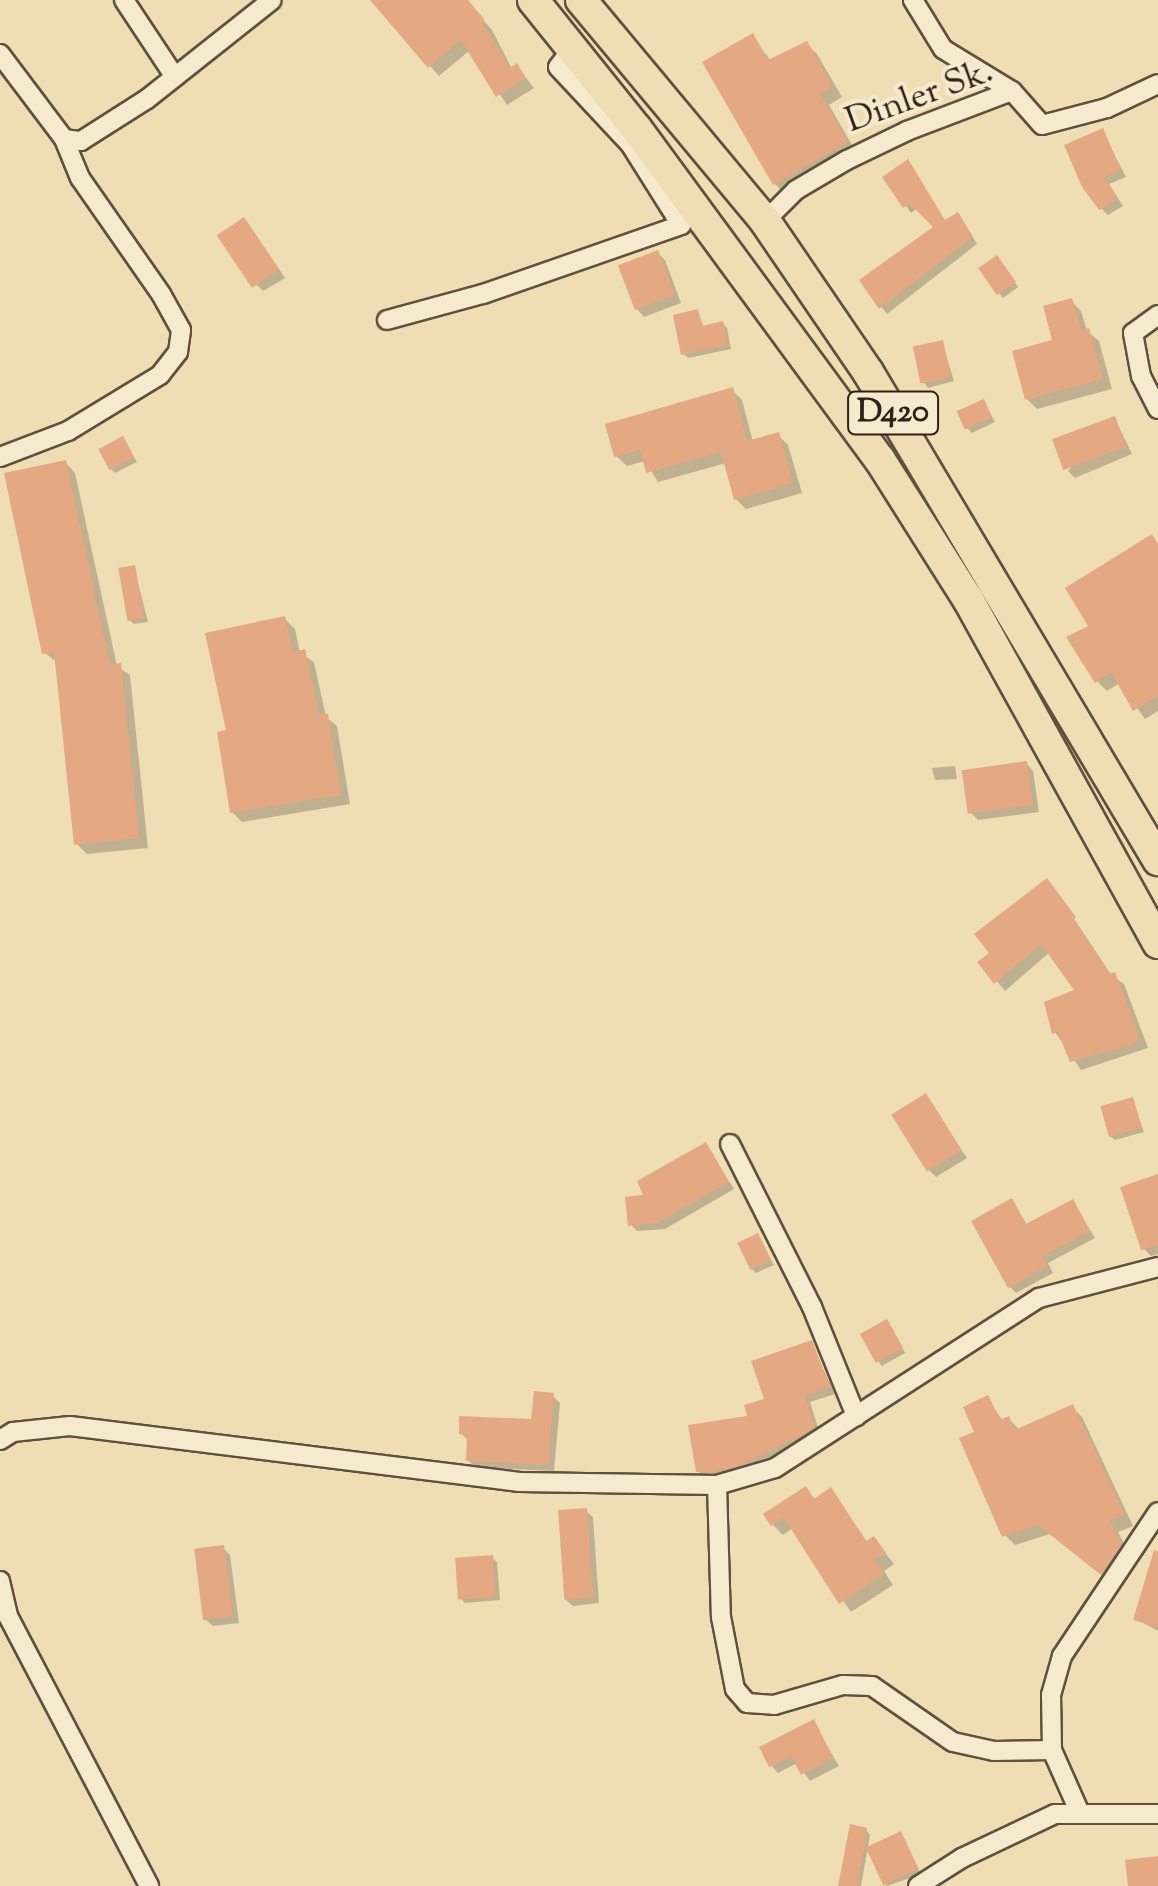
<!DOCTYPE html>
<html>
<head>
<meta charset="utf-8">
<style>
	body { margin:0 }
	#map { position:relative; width:1158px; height:1886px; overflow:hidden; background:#efddb4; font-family:"Sorts Mill Goudy",serif }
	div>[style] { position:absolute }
	.shadow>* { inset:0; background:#0003 }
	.building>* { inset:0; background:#e4a883; transform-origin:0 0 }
	.roads { filter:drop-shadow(2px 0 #5f513d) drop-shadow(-2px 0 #5f513d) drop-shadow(0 2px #5f513d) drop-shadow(0 -2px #5f513d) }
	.street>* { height:18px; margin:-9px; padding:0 9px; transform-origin:9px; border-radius:9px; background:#f5e9ce }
	.highway>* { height:30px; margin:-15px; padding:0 15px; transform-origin:15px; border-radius:15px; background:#efddb4 }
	span { translate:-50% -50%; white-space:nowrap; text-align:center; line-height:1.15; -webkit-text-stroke:8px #f5e9ce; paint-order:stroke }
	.shield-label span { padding:2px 8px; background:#f5e9ce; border:2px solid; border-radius:8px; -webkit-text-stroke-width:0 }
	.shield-label { font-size:32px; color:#2f2215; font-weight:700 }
	.street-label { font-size:35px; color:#2f2215 }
</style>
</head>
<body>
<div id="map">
	<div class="shadow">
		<div style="clip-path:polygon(373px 0,466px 0,492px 30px,512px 69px,517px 66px,534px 88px,507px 105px,470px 50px,439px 76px)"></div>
		<div style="clip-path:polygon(752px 36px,771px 61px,806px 44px,817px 54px,842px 97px,829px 105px,856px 152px,785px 194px,775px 184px)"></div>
		<div style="clip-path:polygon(1102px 131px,1126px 177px,1109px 184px,1123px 206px,1108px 215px,1101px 208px)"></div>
		<div style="clip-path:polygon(908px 162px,946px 222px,963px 221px,977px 244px,887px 314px,862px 281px,937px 228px,918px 208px,911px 213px,886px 178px)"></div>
		<div style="clip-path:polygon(251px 228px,285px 278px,263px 291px,255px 283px)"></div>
		<div style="clip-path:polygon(658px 253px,665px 260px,681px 303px,644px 317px,637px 309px)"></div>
		<div style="clip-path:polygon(1001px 262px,1018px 287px,1003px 298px,981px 268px)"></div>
		<div style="clip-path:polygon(1071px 301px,1081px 311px,1087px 331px,1099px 341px,1112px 389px,1037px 409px,1027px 399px)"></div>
		<div style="clip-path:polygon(698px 312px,704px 328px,723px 324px,727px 328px,731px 349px,688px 358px,683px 353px)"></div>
		<div style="clip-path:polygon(942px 342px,954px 381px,928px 388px,924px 383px)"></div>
		<div style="clip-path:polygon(732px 390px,742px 400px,753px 442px,778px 435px,788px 445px,802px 493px,746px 509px,736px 499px,726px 463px,658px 482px,645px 461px,627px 466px,616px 456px)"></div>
		<div style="clip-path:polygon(984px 402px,995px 422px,972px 433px,967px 428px)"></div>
		<div style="clip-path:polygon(1115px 419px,1132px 454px,1075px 478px,1068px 471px)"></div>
		<div style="clip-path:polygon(123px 439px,137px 462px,115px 473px,111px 469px)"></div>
		<div style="clip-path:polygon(65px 462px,75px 473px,117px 666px,130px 675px,148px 848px,87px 854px,77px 844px,58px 663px,45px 653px)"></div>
		<div style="clip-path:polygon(1152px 538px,1158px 544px,1158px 711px,1145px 719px,1120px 683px,1107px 691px,1097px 681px,1091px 626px)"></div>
		<div style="clip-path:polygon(134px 567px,148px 622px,134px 624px,129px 620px)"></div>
		<div style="clip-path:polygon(285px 619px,295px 629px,300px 653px,314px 662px,326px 717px,337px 726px,350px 804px,242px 822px,232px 812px,229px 732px)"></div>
		<div style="clip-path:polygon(1026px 763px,1033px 771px,1039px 812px,978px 820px,971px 813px)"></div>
		<div style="clip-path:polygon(955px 766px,957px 779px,935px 780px,932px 768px)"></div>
		<div style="clip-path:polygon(1055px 890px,1112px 976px,1124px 984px,1148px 1048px,1081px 1070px,1055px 1032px,1078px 992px,1050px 952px,1005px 991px,981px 962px)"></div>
		<div style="clip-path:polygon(925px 1096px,967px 1158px,936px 1177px,929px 1170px)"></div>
		<div style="clip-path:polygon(1132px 1100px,1144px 1132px,1115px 1140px,1110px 1136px)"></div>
		<div style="clip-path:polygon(706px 1145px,734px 1189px,665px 1229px,637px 1231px,631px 1225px,646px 1197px)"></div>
		<div style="clip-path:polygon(1158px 1177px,1158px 1254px,1151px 1256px,1144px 1249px)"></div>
		<div style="clip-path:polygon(1012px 1202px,1028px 1226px,1073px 1202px,1095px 1238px,1048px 1263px,1053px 1273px,1016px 1293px,1010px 1287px)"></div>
		<div style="clip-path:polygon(757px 1236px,774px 1265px,756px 1273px,752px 1269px)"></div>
		<div style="clip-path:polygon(891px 1326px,905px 1353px,882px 1366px,878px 1361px)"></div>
		<div style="clip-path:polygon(811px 1343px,835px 1394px,810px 1402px,820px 1434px,752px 1469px,705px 1478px,698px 1471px,767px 1401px)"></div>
		<div style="clip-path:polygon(553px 1396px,560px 1403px,554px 1471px,475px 1467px,468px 1460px,469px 1441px,461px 1433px,534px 1422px)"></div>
		<div style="clip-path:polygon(987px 1398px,1003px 1421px,1009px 1419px,1020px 1430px,1072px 1407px,1082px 1417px,1133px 1526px,1118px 1532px,1130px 1555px,1112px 1582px,1050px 1534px,1015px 1545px,1005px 1535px,978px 1433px)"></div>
		<div style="clip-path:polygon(805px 1489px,816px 1500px,831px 1490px,868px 1543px,874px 1539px,894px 1564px,884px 1571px,893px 1585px,851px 1612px,793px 1528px,783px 1535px,773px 1525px)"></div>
		<div style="clip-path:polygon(586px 1511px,593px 1517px,599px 1603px,573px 1606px,566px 1600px)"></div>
		<div style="clip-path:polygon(223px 1548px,230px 1555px,239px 1623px,213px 1626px,205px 1619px)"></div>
		<div style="clip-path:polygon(492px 1558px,497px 1562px,500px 1600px,465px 1603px,461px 1599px)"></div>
		<div style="clip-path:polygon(1158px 1570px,1158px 1631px,1136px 1619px)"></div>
		<div style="clip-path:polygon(813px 1722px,839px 1766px,810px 1781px,797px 1763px,778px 1773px,771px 1765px)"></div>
		<div style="clip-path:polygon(866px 1830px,870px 1835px,861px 1886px,841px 1886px)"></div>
		<div style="clip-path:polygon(900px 1834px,921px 1874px,887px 1886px,885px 1884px)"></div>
	</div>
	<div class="building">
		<div style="clip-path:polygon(370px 0,468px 0,484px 19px,482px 22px,510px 68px,517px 63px,526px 78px,496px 97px,461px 40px,428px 68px)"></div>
		<div style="clip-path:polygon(753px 33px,768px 60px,807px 41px,833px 86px,820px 94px,848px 142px,773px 185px,702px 62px)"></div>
		<div style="clip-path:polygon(1103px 128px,1121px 170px,1104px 177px,1118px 199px,1099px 210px,1082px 187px,1064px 145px)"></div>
		<div style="clip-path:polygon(908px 159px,945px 220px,958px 212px,973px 237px,879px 309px,859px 280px,933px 227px,910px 204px,903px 208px,882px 177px)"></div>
		<div style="left:244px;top:217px;width:63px;height:33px;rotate:56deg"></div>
		<div style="left:658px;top:250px;width:48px;height:43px;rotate:69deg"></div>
		<div style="left:997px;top:255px;width:33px;height:23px;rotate:55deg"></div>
		<div style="clip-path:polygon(1072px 298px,1081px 330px,1089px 328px,1103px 379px,1025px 400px,1012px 351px,1052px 340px,1043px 306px)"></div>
		<div style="clip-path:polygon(698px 309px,702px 326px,723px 321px,728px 345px,681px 355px,673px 315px)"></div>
		<div style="left:943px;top:340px;width:38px;height:31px;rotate:78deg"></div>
		<div style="clip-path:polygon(733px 387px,747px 441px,779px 432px,793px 483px,734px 500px,721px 452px,646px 473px,640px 450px,614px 457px,605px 424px)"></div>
		<div style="left:984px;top:399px;width:20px;height:30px;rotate:66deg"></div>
		<div style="left:1115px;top:416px;width:33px;height:67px;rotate:70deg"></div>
		<div style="left:123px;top:436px;width:24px;height:28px;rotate:62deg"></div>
		<div style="clip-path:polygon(66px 460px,110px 665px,121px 663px,139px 838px,74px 845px,54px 652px,42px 654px,4px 473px)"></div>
		<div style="clip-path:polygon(1152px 534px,1158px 544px,1158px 696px,1133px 711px,1111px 672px,1095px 683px,1066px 637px,1088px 626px,1065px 588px)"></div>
		<div style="left:135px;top:565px;width:54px;height:17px;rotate:80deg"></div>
		<div style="clip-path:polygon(285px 616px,293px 652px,305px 649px,319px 715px,328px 714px,341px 795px,230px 813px,217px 732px,226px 730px,205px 633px)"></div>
		<div style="left:1027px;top:761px;width:44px;height:66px;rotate:82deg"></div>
		<div style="clip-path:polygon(1047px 878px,1076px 917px,1073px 919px,1110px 974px,1115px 972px,1140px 1039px,1131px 1045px,1070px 1062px,1058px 1032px,1052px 1034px,1044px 1002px,1074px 990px,1041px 944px,994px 984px,977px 962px,989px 953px,974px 934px)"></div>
		<div style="left:926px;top:1093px;width:67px;height:41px;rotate:58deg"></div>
		<div style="left:1133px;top:1097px;width:32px;height:34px;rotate:74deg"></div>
		<div style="clip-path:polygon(706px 1142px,729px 1182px,657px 1223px,628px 1226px,625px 1197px,643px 1195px,637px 1181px)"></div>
		<div style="clip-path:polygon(1158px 1174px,1158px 1245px,1141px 1250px,1120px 1187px)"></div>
		<div style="clip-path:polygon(1012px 1198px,1026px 1224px,1073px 1199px,1090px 1231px,1043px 1256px,1048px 1266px,1008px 1288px,971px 1221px)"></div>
		<div style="left:758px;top:1233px;width:30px;height:23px;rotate:64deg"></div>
		<div style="left:887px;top:1319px;width:33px;height:31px;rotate:61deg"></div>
		<div style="clip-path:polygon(812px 1340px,830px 1387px,805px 1396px,815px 1428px,745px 1464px,715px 1472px,696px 1472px,688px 1425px,747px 1416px,744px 1405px,764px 1399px,751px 1361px)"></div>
		<div style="clip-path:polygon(534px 1391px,554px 1393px,548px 1465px,466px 1461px,467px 1435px,459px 1434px,459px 1416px,531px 1419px)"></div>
		<div style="clip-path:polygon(988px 1395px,1000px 1420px,1009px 1416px,1015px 1430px,1073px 1404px,1125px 1515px,1110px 1521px,1122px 1544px,1101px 1575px,1038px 1525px,1002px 1537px,959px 1438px,974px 1432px,963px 1407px)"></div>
		<div style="clip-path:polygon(806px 1486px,814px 1499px,831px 1487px,866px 1541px,874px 1536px,886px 1553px,875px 1560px,884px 1574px,839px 1604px,784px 1518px,771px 1526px,763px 1514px)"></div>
		<div style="left:587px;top:1508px;width:90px;height:29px;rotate:86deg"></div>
		<div style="left:224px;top:1545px;width:72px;height:30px;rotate:83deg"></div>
		<div style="clip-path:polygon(1154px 1550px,1158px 1551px,1158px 1627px,1133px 1620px)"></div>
		<div style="left:493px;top:1555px;width:42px;height:38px;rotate:86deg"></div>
		<div style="clip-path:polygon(814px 1719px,833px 1758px,801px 1775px,791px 1756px,769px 1767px,759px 1747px)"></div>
		<div style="clip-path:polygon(850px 1824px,867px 1828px,864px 1849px,857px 1886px,838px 1886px)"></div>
		<div style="left:901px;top:1831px;width:42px;height:39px;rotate:65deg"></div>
		<div style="clip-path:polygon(1158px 1856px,1158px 1886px,1128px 1886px,1125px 1860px)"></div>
	</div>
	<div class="roads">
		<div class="street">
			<div style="left:124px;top:0;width:92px;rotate:56.5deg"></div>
			<div style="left:913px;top:0;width:57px;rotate:58.5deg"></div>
			<div style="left:943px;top:49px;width:81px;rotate:31.3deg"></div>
			<div style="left:1012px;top:91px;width:45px;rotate:48.6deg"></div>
			<div style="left:1042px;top:125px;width:67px;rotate:-14.7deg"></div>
			<div style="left:1107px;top:108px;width:56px;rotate:-25.2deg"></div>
			<div style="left:0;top:54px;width:106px;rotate:53deg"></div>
			<div style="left:64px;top:139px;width:17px;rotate:7deg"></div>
			<div style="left:81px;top:141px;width:78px;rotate:-32.5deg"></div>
			<div style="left:147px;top:99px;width:159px;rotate:-38.4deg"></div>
			<div style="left:765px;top:221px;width:44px;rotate:-45deg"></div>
			<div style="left:796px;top:190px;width:59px;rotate:-30.5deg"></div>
			<div style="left:847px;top:160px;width:67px;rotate:-25.8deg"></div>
			<div style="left:907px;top:131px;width:112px;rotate:-20.9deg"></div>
			<div style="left:1158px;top:315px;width:31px;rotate:144deg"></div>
			<div style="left:1133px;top:333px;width:44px;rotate:79.5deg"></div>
			<div style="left:1141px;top:376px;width:37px;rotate:63deg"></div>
			<div style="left:387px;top:320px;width:99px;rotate:-15.2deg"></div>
			<div style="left:483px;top:294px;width:210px;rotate:-19.2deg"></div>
			<div style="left:681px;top:225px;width:96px;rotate:-122.2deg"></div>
			<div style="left:630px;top:144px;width:105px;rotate:-133.1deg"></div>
			<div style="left:558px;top:67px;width:23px;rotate:-52deg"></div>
			<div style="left:0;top:457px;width:73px;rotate:-20.9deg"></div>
			<div style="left:68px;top:431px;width:108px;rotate:-31.3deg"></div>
			<div style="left:160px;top:375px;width:29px;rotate:-52deg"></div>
			<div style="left:178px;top:352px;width:22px;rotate:-82deg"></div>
			<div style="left:181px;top:330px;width:41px;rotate:-119.1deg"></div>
			<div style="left:161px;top:294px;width:141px;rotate:-124.9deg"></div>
			<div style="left:80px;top:178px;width:42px;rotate:-112.3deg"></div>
			<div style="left:730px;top:1144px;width:182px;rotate:63.3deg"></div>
			<div style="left:812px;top:1307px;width:118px;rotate:68deg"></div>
			<div style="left:0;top:1440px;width:15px;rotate:-32deg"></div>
			<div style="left:13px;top:1432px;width:57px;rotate:-6deg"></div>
			<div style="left:70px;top:1426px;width:453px;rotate:7.1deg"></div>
			<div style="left:520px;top:1482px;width:197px;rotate:0.9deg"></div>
			<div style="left:717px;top:1485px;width:60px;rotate:-16.3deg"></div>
			<div style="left:775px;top:1468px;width:314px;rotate:-32.8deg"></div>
			<div style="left:1039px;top:1298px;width:123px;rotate:-14.6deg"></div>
			<div style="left:717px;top:1485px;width:132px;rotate:88.3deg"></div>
			<div style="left:721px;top:1617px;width:73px;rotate:79deg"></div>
			<div style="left:735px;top:1689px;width:18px;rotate:49deg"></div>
			<div style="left:747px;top:1703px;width:27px;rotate:4deg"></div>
			<div style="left:774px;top:1705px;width:72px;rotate:-16.2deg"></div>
			<div style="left:843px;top:1685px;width:29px;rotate:2deg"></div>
			<div style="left:872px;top:1686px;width:98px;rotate:34.7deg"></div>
			<div style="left:953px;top:1742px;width:42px;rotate:12.4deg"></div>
			<div style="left:994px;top:1751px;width:58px;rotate:-1deg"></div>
			<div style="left:0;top:1581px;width:36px;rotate:77deg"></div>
			<div style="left:8px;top:1616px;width:305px;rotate:62.4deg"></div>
			<div style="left:1079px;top:1811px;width:67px;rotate:-113.9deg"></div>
			<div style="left:1052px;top:1750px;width:55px;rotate:-91deg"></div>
			<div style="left:1051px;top:1695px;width:41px;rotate:-74.2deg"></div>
			<div style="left:1062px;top:1656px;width:173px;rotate:-56.3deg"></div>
			<div style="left:918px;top:1886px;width:52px;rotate:-32.5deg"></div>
			<div style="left:962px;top:1858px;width:103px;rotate:-25.3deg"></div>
			<div style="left:1055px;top:1814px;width:103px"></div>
		</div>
		<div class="highway">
			<div style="left:533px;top:0;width:164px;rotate:51.2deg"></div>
			<div style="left:636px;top:128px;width:412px;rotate:53.7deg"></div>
			<div style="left:880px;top:460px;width:165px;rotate:57.7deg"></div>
			<div style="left:968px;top:599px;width:393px;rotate:61.1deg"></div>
			<div style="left:581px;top:0;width:288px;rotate:50.2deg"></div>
			<div style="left:765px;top:221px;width:183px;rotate:55.7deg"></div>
			<div style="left:868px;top:372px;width:568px;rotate:59.28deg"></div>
		</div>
	</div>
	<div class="shield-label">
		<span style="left:893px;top:413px">D420</span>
	</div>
	<div class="street-label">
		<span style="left:920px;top:98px;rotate:-20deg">Dinler Sk.</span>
	</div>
</div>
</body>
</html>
